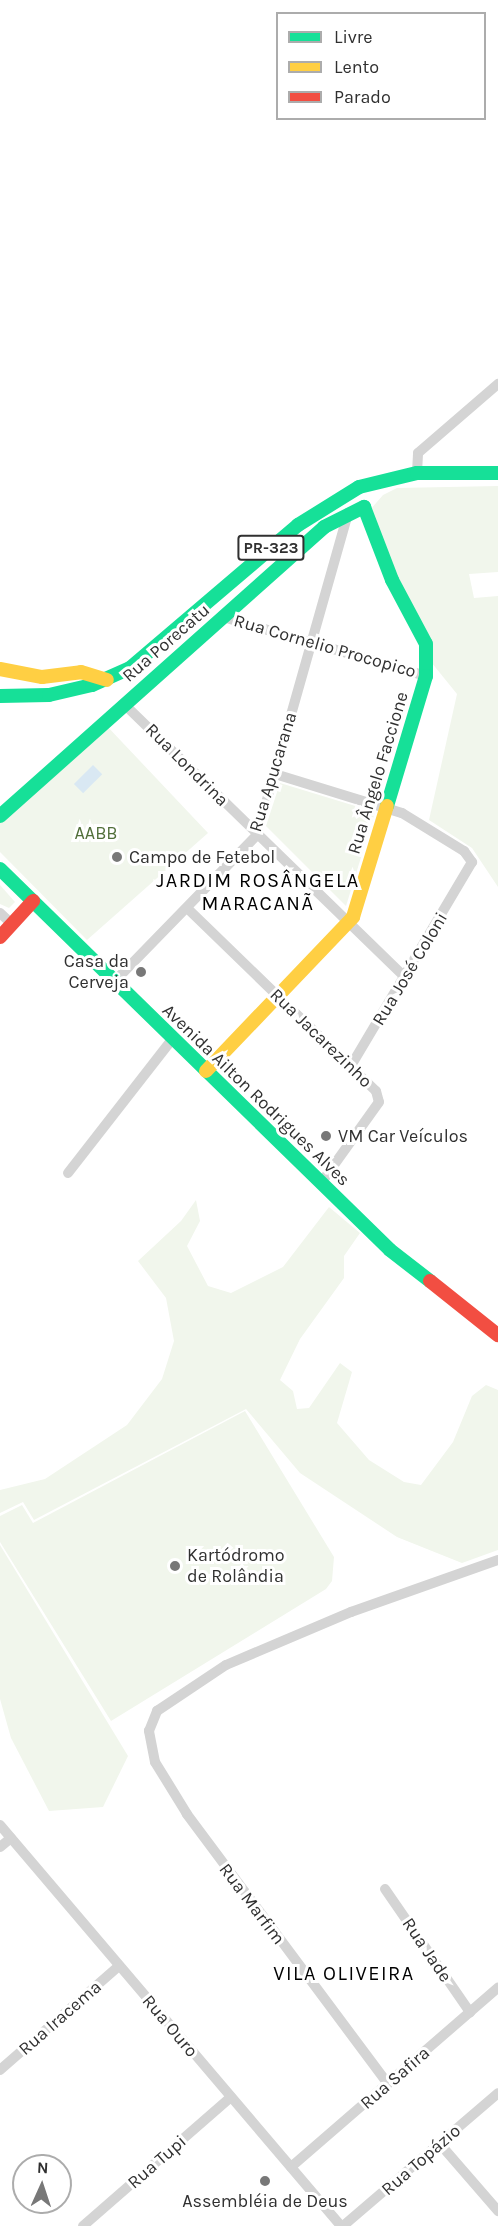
<!DOCTYPE html>
<html>
<head>
<meta charset="utf-8">
<style>
	body { margin:0 }
	#map { position:relative; width:498px; height:2226px; overflow:hidden; background:#fff; font-family:Karla,sans-serif }
	div>[style] { position:absolute }
	.green>* { inset:0; background:#f1f6ec }
	.water>* { inset:0; background:#d9e8f3; transform-origin:0 0 }
	.street>* { height:10px; margin:-5px; padding:0 5px; transform-origin:5px; border-radius:5px; background:#d4d4d4 }
	.fast>* { height:14px; margin:-7px; padding:0 7px; transform-origin:7px; border-radius:7px; background:#16e098 }
	.slow>* { height:14px; margin:-7px; padding:0 7px; transform-origin:7px; border-radius:7px; background:#ffcf43 }
	.jam>* { height:14px; margin:-7px; padding:0 7px; transform-origin:7px; border-radius:7px; background:#f24e42 }
	.dots>* { width:16px; height:16px; translate:-50% -50%; box-sizing:border-box; border:3px solid #fff; border-radius:50% }
	span { translate:-50% -50%; white-space:nowrap; text-align:center; line-height:1.15; -webkit-text-stroke:6px #fff; paint-order:stroke }
	.shield-label span { padding:2px 4px; background:#fff; border:2px solid; border-radius:4px; -webkit-text-stroke-width:0 }
	.shield-label { font-size:16px; color:#303030; font-weight:700 }
	.street-label { font-size:18px; color:#303030 }
	.park-label { font-size:18px; color:#516f3a }
	.poi-label { font-size:18px; color:#303030 }
	.left { translate:0 -50%; text-align:left }
	.right { translate:-100% -50%; text-align:right }
	.neighbourhood-label { font-size:20px; color:#000; letter-spacing:1.5px }
	.legend { position:absolute; left:276px; top:12px; width:210px; height:108px; box-sizing:border-box; background:#fff; border:2px solid #acacac; margin:0; padding:8px 10px; list-style:none; font-size:18px; color:#303030 }
	.legend li { display:flex; align-items:center; gap:12px; height:30px }
	.legend b { width:30px; border:2px solid #acacac }
	.north { position:absolute; left:12px; top:2154px; width:60px; height:60px; box-sizing:border-box; background:#fff; border:2px solid #acacac; border-radius:50%; rotate:3deg; font-size:16px; font-weight:700; line-height:24px; text-align:center; color:#303030 }
	.north::after { content:''; display:block; margin:auto; width:21px; height:27px; background:#787878; clip-path:polygon(50% 0,100% 100%,50% 72%,0 100%) }
</style>
</head>
<body>
<div id="map">
	<div class="green">
		<div style="clip-path:polygon(498px 486px,498px 572px,469px 574px,474px 598px,498px 596px,498px 887px,472px 848px,429px 820px,457px 694px,427px 657px,363px 518px,383px 495px,397px 488px)"></div>
		<div style="clip-path:polygon(105px 724px,208px 833px,87px 940px,0 852px,0 821px)"></div>
		<div style="clip-path:polygon(280px 783px,375px 812px,346px 906px,266px 826px)"></div>
		<div style="clip-path:polygon(0 885px,15px 902px,9px 908px,0 904px)"></div>
		<div style="clip-path:polygon(196px 1200px,200px 1221px,187px 1246px,208px 1286px,231px 1293px,283px 1267px,329px 1207px,360px 1233px,344px 1256px,344px 1278px,300px 1339px,280px 1380px,293px 1391px,297px 1409px,309px 1408px,340px 1363px,352px 1372px,337px 1423px,369px 1460px,404px 1482px,421px 1485px,453px 1442px,472px 1396px,486px 1385px,498px 1390px,498px 1550px,462px 1563px,397px 1537px,300px 1473px,246px 1409px,34px 1520px,23px 1502px,0 1513px,0 1490px,45px 1479px,127px 1425px,162px 1379px,174px 1341px,166px 1298px,138px 1261px,181px 1221px)"></div>
		<div style="clip-path:polygon(245px 1411px,334px 1557px,332px 1581px,326px 1589px,111px 1721px,0 1542px,0 1516px,22px 1505px,33px 1523px)"></div>
		<div style="clip-path:polygon(0 1545px,128px 1756px,103px 1807px,49px 1811px,11px 1738px,0 1699px)"></div>
	</div>
	<div class="water">
		<div style="left:93px;top:765px;width:13px;height:27px;rotate:45deg"></div>
	</div>
	<div class="street">
		<div style="left:417px;top:473px;width:20px;rotate:-87deg"></div>
		<div style="left:418px;top:453px;width:106px;rotate:-40.8deg"></div>
		<div style="left:223px;top:617px;width:211px;rotate:16.2deg"></div>
		<div style="left:124px;top:704px;width:392px;rotate:44.2deg"></div>
		<div style="left:275px;top:774px;width:133px;rotate:17.1deg"></div>
		<div style="left:402px;top:813px;width:73px;rotate:31.5deg"></div>
		<div style="left:464px;top:851px;width:14px;rotate:54deg"></div>
		<div style="left:472px;top:862px;width:237px;rotate:120.7deg"></div>
		<div style="left:187px;top:908px;width:263px;rotate:44.1deg"></div>
		<div style="left:376px;top:1091px;width:11px;rotate:75deg"></div>
		<div style="left:379px;top:1102px;width:100px;rotate:125.6deg"></div>
		<div style="left:0;top:913px;width:16px;rotate:43deg"></div>
		<div style="left:114px;top:982px;width:205px;rotate:-45.8deg"></div>
		<div style="left:257px;top:835px;width:335px;rotate:-74.2deg"></div>
		<div style="left:68px;top:1173px;width:171px;rotate:-52.1deg"></div>
		<div style="left:0;top:1825px;width:526px;rotate:49.62deg"></div>
		<div style="left:0;top:1847px;width:14px;rotate:-39deg"></div>
		<div style="left:385px;top:1889px;width:150px;rotate:55.4deg"></div>
		<div style="left:0;top:2070px;width:158px;rotate:-41.2deg"></div>
		<div style="left:388px;top:2084px;width:337px;rotate:-126.7deg"></div>
		<div style="left:187px;top:1814px;width:61px;rotate:-121.6deg"></div>
		<div style="left:155px;top:1762px;width:32px;rotate:-101deg"></div>
		<div style="left:149px;top:1731px;width:22px;rotate:-68deg"></div>
		<div style="left:157px;top:1711px;width:83px;rotate:-33.7deg"></div>
		<div style="left:226px;top:1665px;width:136px;rotate:-23deg"></div>
		<div style="left:351px;top:1612px;width:156px;rotate:-19.5deg"></div>
		<div style="left:440px;top:2144px;width:89px;rotate:49.1deg"></div>
		<div style="left:291px;top:2167px;width:274px;rotate:-40.9deg"></div>
		<div style="left:83px;top:2226px;width:196px;rotate:-41.1deg"></div>
		<div style="left:343px;top:2226px;width:204px;rotate:-40.6deg"></div>
	</div>
	<div class="fast">
		<div style="left:0;top:696px;width:49px;rotate:-1.2deg"></div>
		<div style="left:49px;top:695px;width:44px;rotate:-13.1deg"></div>
		<div style="left:92px;top:685px;width:42px;rotate:-24.1deg"></div>
		<div style="left:130px;top:668px;width:221px;rotate:-40.4deg"></div>
		<div style="left:298px;top:525px;width:72px;rotate:-31.9deg"></div>
		<div style="left:359px;top:487px;width:60px;rotate:-13.6deg"></div>
		<div style="left:417px;top:473px;width:81px"></div>
		<div style="left:0;top:816px;width:434px;rotate:-41.7deg"></div>
		<div style="left:324px;top:527px;width:45px;rotate:-26.6deg"></div>
		<div style="left:364px;top:507px;width:78px;rotate:69deg"></div>
		<div style="left:392px;top:580px;width:72px;rotate:62deg"></div>
		<div style="left:426px;top:644px;width:32px;rotate:90deg"></div>
		<div style="left:426px;top:676px;width:136px;rotate:106.7deg"></div>
		<div style="left:0;top:869px;width:545px;rotate:44.33deg"></div>
		<div style="left:390px;top:1250px;width:51px;rotate:37.8deg"></div>
	</div>
	<div class="slow">
		<div style="left:0;top:669px;width:43px;rotate:10.8deg"></div>
		<div style="left:42px;top:677px;width:39px;rotate:-7deg"></div>
		<div style="left:81px;top:672px;width:27px;rotate:17deg"></div>
		<div style="left:206px;top:1071px;width:213px;rotate:-46.3deg"></div>
		<div style="left:353px;top:917px;width:116px;rotate:-73deg"></div>
	</div>
	<div class="jam">
		<div style="left:0;top:937px;width:49px;rotate:-47.5deg"></div>
		<div style="left:430px;top:1281px;width:87px;rotate:38.5deg"></div>
	</div>
	<div class="dots">
		<div style="left:117px;top:857px;background:#787878"></div>
		<div style="left:141px;top:972px;background:#787878"></div>
		<div style="left:326px;top:1136px;background:#787878"></div>
		<div style="left:175px;top:1566px;background:#787878"></div>
		<div style="left:265px;top:2181px;background:#787878"></div>
	</div>
	<div class="shield-label">
		<span style="left:271px;top:548px">PR-323</span>
	</div>
	<div class="street-label">
		<span style="left:166px;top:643px;rotate:-41deg">Rua Porecatu</span>
		<span style="left:325px;top:646px;rotate:16deg">Rua Cornelio Procopico</span>
		<span style="left:187px;top:765px;rotate:45deg">Rua Londrina</span>
		<span style="left:273px;top:772px;rotate:-73deg">Rua Apucarana</span>
		<span style="left:378px;top:773px;rotate:-73deg">Rua Ângelo Faccione</span>
		<span style="left:410px;top:969px;rotate:-59deg">Rua José Coloni</span>
		<span style="left:321px;top:1038px;rotate:44deg">Rua Jacarezinho</span>
		<span style="left:256px;top:1095px;rotate:44deg">Avenida Ailton Rodrigues Alves</span>
		<span style="left:252px;top:1904px;rotate:53deg">Rua Marfim</span>
		<span style="left:427px;top:1950px;rotate:56deg">Rua Jade</span>
		<span style="left:60px;top:2018px;rotate:-41deg">Rua Iracema</span>
		<span style="left:170px;top:2026px;rotate:50deg">Rua Ouro</span>
		<span style="left:395px;top:2078px;rotate:-41deg">Rua Safira</span>
		<span style="left:421px;top:2160px;rotate:-41deg">Rua Topázio</span>
		<span style="left:157px;top:2162px;rotate:-41deg">Rua Tupi</span>
	</div>
	<div class="park-label">
		<span style="left:96px;top:833px">AABB</span>
	</div>
	<div class="poi-label">
		<span class="left" style="left:129px;top:857px">Campo de Fetebol</span>
		<span class="right" style="left:129px;top:972px">Casa da<br>Cerveja</span>
		<span class="left" style="left:338px;top:1136px">VM Car Veículos</span>
		<span class="left" style="left:187px;top:1566px">Kartódromo<br>de Rolândia</span>
		<span style="left:265px;top:2201px">Assembléia de Deus</span>
	</div>
	<div class="neighbourhood-label">
		<span style="left:258px;top:892px">JARDIM ROSÂNGELA<br>MARACANÃ</span>
		<span style="left:344px;top:1973px">VILA OLIVEIRA</span>
	</div>
	<ul class="legend">
	<li><b style="height:8px;background:#16e098"></b>Livre</li>
	<li><b style="height:8px;background:#ffcf43"></b>Lento</li>
	<li><b style="height:8px;background:#f24e42"></b>Parado</li>
	</ul>
	<div class="north">N</div>
</div>
</body>
</html>
